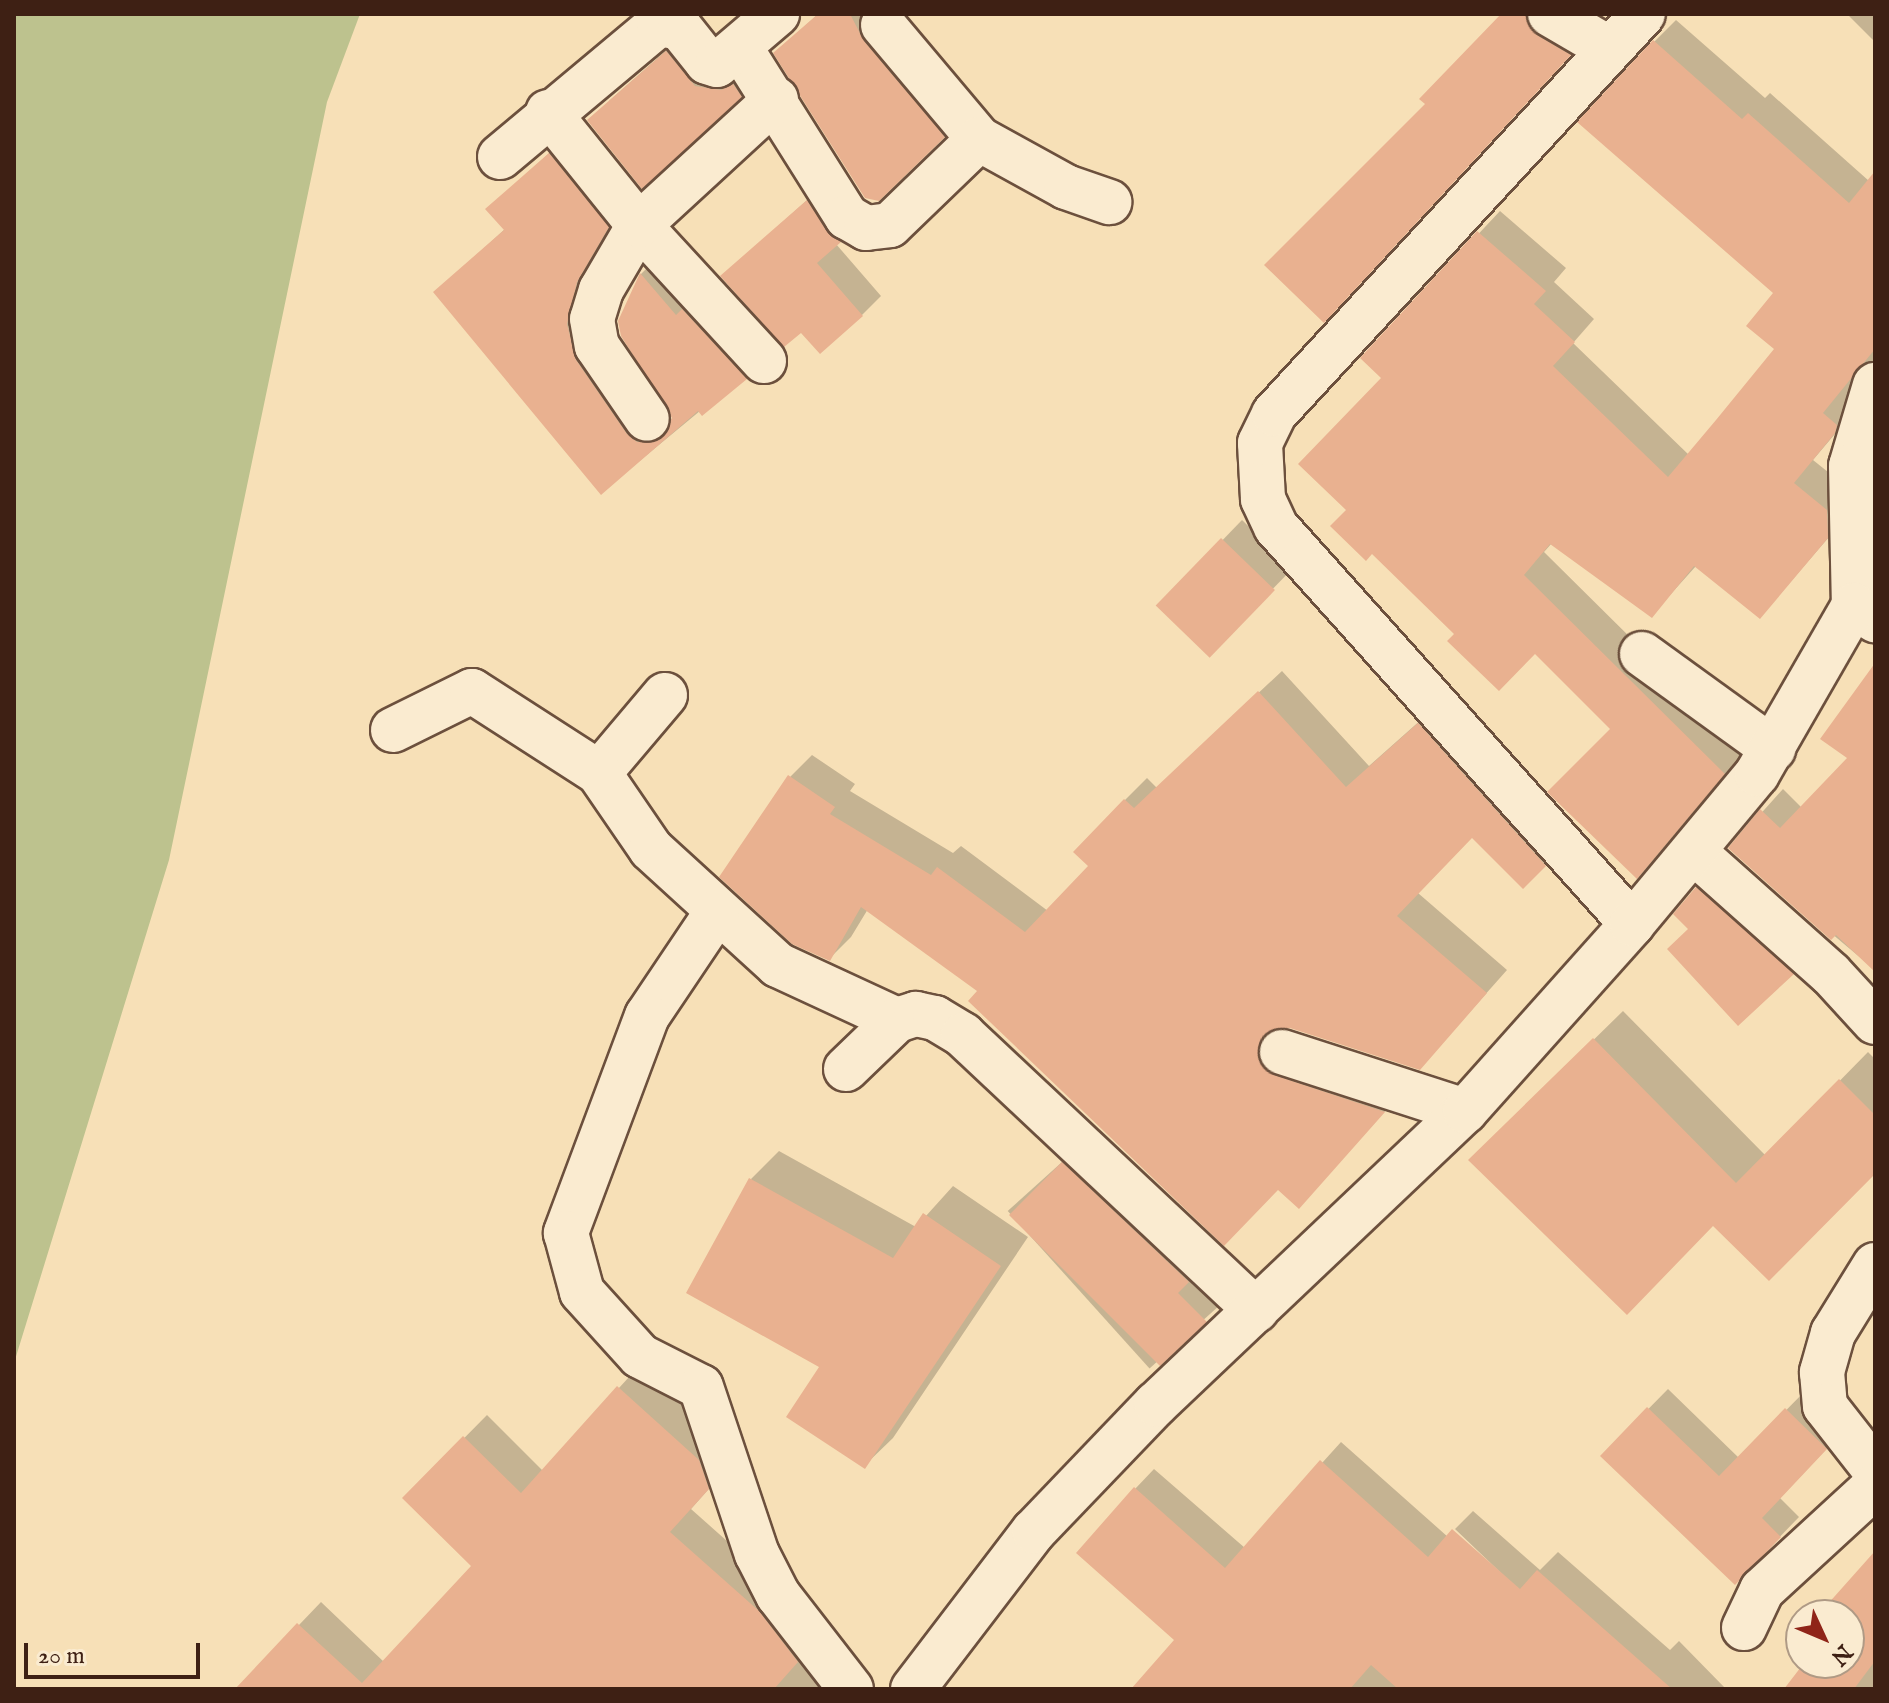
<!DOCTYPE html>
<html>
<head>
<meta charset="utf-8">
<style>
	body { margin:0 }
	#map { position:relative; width:1889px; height:1703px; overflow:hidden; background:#f7e0b7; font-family:"IM FELL English",serif }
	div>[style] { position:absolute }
	.green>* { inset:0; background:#bdc28e }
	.shadow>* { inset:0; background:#0003; transform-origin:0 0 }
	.building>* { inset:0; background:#e9b190; transform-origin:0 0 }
	.roads { filter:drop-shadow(2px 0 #6c503d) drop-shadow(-2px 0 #6c503d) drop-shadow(0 2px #6c503d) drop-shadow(0 -2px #6c503d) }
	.minor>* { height:44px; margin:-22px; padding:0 22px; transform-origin:22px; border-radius:22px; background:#faebd0 }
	span { translate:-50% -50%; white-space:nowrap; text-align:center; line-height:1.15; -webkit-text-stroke:8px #faebd0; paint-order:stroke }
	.frame { position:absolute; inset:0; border:16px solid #3e2014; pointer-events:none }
	.north { position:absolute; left:1785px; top:1599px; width:80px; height:80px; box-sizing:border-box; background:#faebd0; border:2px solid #af9a85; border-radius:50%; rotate:134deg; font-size:22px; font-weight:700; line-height:32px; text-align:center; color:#3e2014 }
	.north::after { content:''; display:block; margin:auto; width:28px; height:36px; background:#8f2418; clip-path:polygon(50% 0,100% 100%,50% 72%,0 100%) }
	.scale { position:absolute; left:24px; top:1643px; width:176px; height:36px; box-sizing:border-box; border:4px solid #3e2014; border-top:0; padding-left:10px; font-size:24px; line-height:28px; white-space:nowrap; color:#3e2014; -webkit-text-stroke:6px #faebd0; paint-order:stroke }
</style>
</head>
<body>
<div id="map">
	<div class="green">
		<div style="clip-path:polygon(14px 14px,360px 14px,327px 102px,169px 860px,14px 1363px)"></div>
	</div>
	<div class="shadow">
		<div style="clip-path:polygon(818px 14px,880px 14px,963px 116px,878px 199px,776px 53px)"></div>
		<div style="clip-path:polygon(1504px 14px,1555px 14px,1588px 36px,1342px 302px,1428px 104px)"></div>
		<div style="clip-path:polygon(1847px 14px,1875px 14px,1875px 42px)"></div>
		<div style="clip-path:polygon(1676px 20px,1765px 98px,1770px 93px,1869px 181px,1875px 174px,1875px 361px,1856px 409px,1813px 460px,1848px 488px,1848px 515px,1760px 617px,1696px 566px,1652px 615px,1552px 543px,1544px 552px,1745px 751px,1637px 876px,1550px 792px,1613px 729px,1535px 651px,1457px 634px,1349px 510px,1383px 378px,1362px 358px,1500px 211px,1566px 268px,1554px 282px,1594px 319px,1573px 343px,1689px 455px,1777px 348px,1775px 293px,1654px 42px)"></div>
		<div style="clip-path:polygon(686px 33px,760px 76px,740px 95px,609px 101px)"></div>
		<div style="clip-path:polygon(569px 135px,627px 207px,586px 303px,657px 423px,674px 418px,620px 321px,641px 274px,660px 255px,764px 358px,602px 492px,436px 292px,505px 229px,488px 209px)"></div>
		<div style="clip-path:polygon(827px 182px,859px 222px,836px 244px,881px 296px,862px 315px,802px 330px,723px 276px)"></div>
		<div style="left:1242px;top:520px;width:70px;height:120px;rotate:44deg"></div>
		<div style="clip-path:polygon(1875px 666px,1875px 970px,1730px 848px,1783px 789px,1802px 808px,1850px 758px)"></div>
		<div style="clip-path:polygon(1282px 671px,1369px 766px,1441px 702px,1567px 842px,1523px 886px,1473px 835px,1418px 893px,1507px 970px,1420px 1068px,1290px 1026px,1281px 1028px,1279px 1035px,1405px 1089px,1299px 1207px,1278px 1187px,868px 909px,851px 937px,829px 959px,790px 777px,812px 755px,855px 784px,850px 791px,953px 853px,961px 846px,1048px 911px,1091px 866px,1076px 852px,1125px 800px,1147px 778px,1157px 788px)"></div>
		<div style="clip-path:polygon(1716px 869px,1811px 954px,1792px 973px,1690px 929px,1697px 888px)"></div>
		<div style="clip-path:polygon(1623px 1011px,1766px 1156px,1868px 1052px,1875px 1059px,1875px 1172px,1713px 1224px,1471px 1160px)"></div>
		<div style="left:1082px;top:1144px;width:212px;height:100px;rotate:48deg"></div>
		<div style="clip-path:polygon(779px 1151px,916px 1227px,953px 1186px,1028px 1237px,893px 1438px,864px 1466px,751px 1179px)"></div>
		<div style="clip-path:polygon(640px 1365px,721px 1438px,730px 1465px,691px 1509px,781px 1589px,860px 1689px,270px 1689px,253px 1673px,321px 1602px,384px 1662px,474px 1566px,405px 1498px,487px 1415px,543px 1471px)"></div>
		<div style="clip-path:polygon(1668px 1389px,1739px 1458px,1806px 1390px,1845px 1429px,1780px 1498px,1799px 1517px,1735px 1583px,1603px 1455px)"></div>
		<div style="clip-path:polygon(1341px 1442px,1448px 1537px,1526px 1597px,1455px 1529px,1473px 1511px,1540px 1570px,1558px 1552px,1670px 1650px,1679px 1641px,1726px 1689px,1134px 1689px,1177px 1640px,1135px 1489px,1154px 1469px,1245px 1548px)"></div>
		<div style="clip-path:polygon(1875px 1554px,1875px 1689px,1786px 1689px,1806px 1663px,1849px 1663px,1849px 1615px,1821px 1615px)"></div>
	</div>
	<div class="building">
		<div style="clip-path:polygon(818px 14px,850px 14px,864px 41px,945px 137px,879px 201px,865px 198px,773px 53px)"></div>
		<div style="clip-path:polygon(1501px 14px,1525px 14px,1537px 35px,1571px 55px,1324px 323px,1264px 265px,1425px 104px,1419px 99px)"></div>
		<div style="clip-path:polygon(1653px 40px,1742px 119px,1748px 113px,1849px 203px,1875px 171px,1875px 349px,1823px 413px,1837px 425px,1835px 433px,1794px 483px,1827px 510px,1828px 538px,1760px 619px,1694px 566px,1652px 618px,1550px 544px,1524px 575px,1725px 774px,1637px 879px,1547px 792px,1610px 729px,1535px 654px,1499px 691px,1447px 641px,1454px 634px,1372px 554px,1366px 561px,1330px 526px,1346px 510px,1298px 464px,1381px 378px,1360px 358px,1477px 231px,1546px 291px,1534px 304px,1575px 342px,1553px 366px,1668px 477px,1716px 420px,1774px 349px,1746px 326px,1773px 293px,1577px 122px)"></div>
		<div style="clip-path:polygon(666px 51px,695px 86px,721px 90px,733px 84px,742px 97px,642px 189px,587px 120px)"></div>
		<div style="clip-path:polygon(549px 153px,609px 227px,577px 282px,567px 324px,576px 360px,627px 434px,637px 442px,660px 440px,672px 418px,621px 336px,618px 321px,640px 273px,676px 315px,682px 309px,747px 379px,702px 416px,698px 411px,601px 495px,433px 292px,504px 230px,485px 209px)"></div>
		<div style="clip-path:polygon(807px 200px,826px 230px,841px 242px,817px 263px,863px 316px,820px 354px,801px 333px,784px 347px,720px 276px)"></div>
		<div style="left:1221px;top:538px;width:75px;height:94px;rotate:44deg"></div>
		<div style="clip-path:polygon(1875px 663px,1875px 972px,1836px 935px,1831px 940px,1728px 848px,1760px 809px,1780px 828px,1847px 758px,1820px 739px)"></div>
		<div style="clip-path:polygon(1258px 691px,1346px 787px,1418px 723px,1546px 866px,1523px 889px,1472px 838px,1397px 916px,1487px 993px,1420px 1070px,1290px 1028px,1265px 1034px,1258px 1058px,1274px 1075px,1385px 1112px,1299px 1209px,1278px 1190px,1224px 1246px,968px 1001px,977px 991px,861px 907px,830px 961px,792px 944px,719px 877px,788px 775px,835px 807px,830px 814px,931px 875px,937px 867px,1025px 932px,1088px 866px,1073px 852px,1124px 799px,1134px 808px)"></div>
		<div style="clip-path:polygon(1696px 887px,1794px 974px,1738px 1026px,1667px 949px,1688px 929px,1673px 914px)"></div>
		<div style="clip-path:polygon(1593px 1038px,1736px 1183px,1839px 1079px,1875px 1115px,1875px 1174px,1769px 1281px,1713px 1226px,1627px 1315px,1468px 1160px)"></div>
		<div style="clip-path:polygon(1062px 1162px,1189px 1282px,1178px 1293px,1207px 1322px,1160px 1366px,1009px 1215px)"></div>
		<div style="clip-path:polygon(749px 1178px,893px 1258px,923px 1213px,1001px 1266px,865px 1469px,786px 1417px,819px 1367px,686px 1293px)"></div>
		<div style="clip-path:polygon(617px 1386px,699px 1460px,709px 1489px,670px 1532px,759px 1611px,798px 1662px,774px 1689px,235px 1689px,297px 1623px,362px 1683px,471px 1566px,402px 1498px,463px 1436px,521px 1493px)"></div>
		<div style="clip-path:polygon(1647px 1407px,1719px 1476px,1785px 1408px,1827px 1449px,1762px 1518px,1781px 1537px,1735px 1585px,1600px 1456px)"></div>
		<div style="clip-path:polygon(1320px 1460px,1428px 1557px,1452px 1529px,1520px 1589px,1537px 1570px,1672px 1689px,1398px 1689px,1371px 1665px,1350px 1689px,1131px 1689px,1174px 1640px,1076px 1553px,1134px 1487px,1225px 1568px)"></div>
		<div style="clip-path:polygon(1875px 1551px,1875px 1661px,1854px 1689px,1784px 1689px,1804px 1663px,1849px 1663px,1849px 1615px,1818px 1615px)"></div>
	</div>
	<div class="roads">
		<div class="minor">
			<div style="left:1550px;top:14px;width:69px;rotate:30.3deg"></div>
			<div style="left:883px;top:25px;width:149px;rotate:49.9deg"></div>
			<div style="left:979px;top:139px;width:99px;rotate:28.9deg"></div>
			<div style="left:1066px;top:187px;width:46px;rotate:19.2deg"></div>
			<div style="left:741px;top:49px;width:199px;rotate:57.8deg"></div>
			<div style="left:847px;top:217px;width:22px;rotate:30deg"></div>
			<div style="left:866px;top:228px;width:24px;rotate:-7deg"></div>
			<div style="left:890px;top:225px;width:124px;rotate:-44deg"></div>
			<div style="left:548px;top:112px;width:145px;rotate:51.2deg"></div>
			<div style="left:639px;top:225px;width:75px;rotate:120.3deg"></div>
			<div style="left:601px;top:290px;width:30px;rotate:107deg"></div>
			<div style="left:592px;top:319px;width:27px;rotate:80deg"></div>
			<div style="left:597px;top:346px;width:88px;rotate:55.6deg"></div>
			<div style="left:500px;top:157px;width:207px;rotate:-39.9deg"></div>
			<div style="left:659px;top:24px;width:21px;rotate:11deg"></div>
			<div style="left:680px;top:28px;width:43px;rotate:51.5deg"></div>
			<div style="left:707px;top:62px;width:10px;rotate:17deg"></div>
			<div style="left:717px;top:65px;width:79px;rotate:-40.4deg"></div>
			<div style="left:764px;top:361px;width:185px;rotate:-132.6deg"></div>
			<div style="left:639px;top:225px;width:186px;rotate:-42.6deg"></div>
			<div style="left:1875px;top:385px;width:84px;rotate:106.5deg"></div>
			<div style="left:1851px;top:466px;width:139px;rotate:88.8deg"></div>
			<div style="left:1854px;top:605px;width:26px;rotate:36deg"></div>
			<div style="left:1642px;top:654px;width:162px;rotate:35.9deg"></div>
			<div style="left:665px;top:695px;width:102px;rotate:130.2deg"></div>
			<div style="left:599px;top:773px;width:92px;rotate:55.6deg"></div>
			<div style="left:651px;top:849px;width:172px;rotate:42.4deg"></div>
			<div style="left:778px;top:965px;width:131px;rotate:24.8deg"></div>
			<div style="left:393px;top:730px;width:88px;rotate:-26.3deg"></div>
			<div style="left:472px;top:691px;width:151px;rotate:32.8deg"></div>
			<div style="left:1694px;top:852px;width:183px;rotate:41.7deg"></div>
			<div style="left:1831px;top:974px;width:65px;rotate:47.5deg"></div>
			<div style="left:717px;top:912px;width:125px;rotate:123.9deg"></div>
			<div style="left:647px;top:1016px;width:232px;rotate:110.5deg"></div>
			<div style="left:566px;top:1233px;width:61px;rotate:74.8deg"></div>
			<div style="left:582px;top:1292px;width:86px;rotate:47.8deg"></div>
			<div style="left:640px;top:1356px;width:68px;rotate:26.9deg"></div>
			<div style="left:701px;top:1387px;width:176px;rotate:71.5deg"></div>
			<div style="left:757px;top:1554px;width:46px;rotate:62.9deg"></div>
			<div style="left:778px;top:1595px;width:119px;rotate:52.2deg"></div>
			<div style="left:1632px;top:924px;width:533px;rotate:-131.88deg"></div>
			<div style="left:1276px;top:527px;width:31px;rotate:-115deg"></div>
			<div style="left:1263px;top:499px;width:56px;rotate:-93.1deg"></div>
			<div style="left:1260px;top:443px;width:32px;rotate:-64deg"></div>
			<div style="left:1274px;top:414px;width:544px;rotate:-47.31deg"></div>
			<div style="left:1282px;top:1052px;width:192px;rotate:17.9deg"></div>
			<div style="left:846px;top:1069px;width:71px;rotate:-43.9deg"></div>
			<div style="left:897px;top:1020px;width:20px;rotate:-18deg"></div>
			<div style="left:916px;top:1014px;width:19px;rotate:12deg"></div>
			<div style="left:935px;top:1018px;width:33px;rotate:31deg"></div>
			<div style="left:963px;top:1035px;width:402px;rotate:43.2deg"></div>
			<div style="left:1875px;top:1265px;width:80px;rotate:121.7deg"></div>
			<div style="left:1833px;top:1333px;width:41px;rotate:105.8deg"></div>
			<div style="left:1822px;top:1372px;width:34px;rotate:85deg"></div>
			<div style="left:1825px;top:1406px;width:81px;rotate:52deg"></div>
			<div style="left:1744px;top:1628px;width:42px;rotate:-64.7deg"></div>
			<div style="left:1762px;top:1590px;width:154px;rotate:-42.6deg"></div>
			<div style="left:913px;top:1689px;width:199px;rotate:-52.6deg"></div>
			<div style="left:1034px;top:1531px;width:176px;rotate:-46.2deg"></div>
			<div style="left:1156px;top:1404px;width:426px;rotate:-43.5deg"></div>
			<div style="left:1465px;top:1111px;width:251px;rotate:-48.2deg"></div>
			<div style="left:1632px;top:924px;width:195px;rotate:-50.2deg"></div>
			<div style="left:1757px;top:774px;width:195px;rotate:-60.1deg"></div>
		</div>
	</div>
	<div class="frame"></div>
	<div class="north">N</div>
	<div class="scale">20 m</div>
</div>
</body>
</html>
